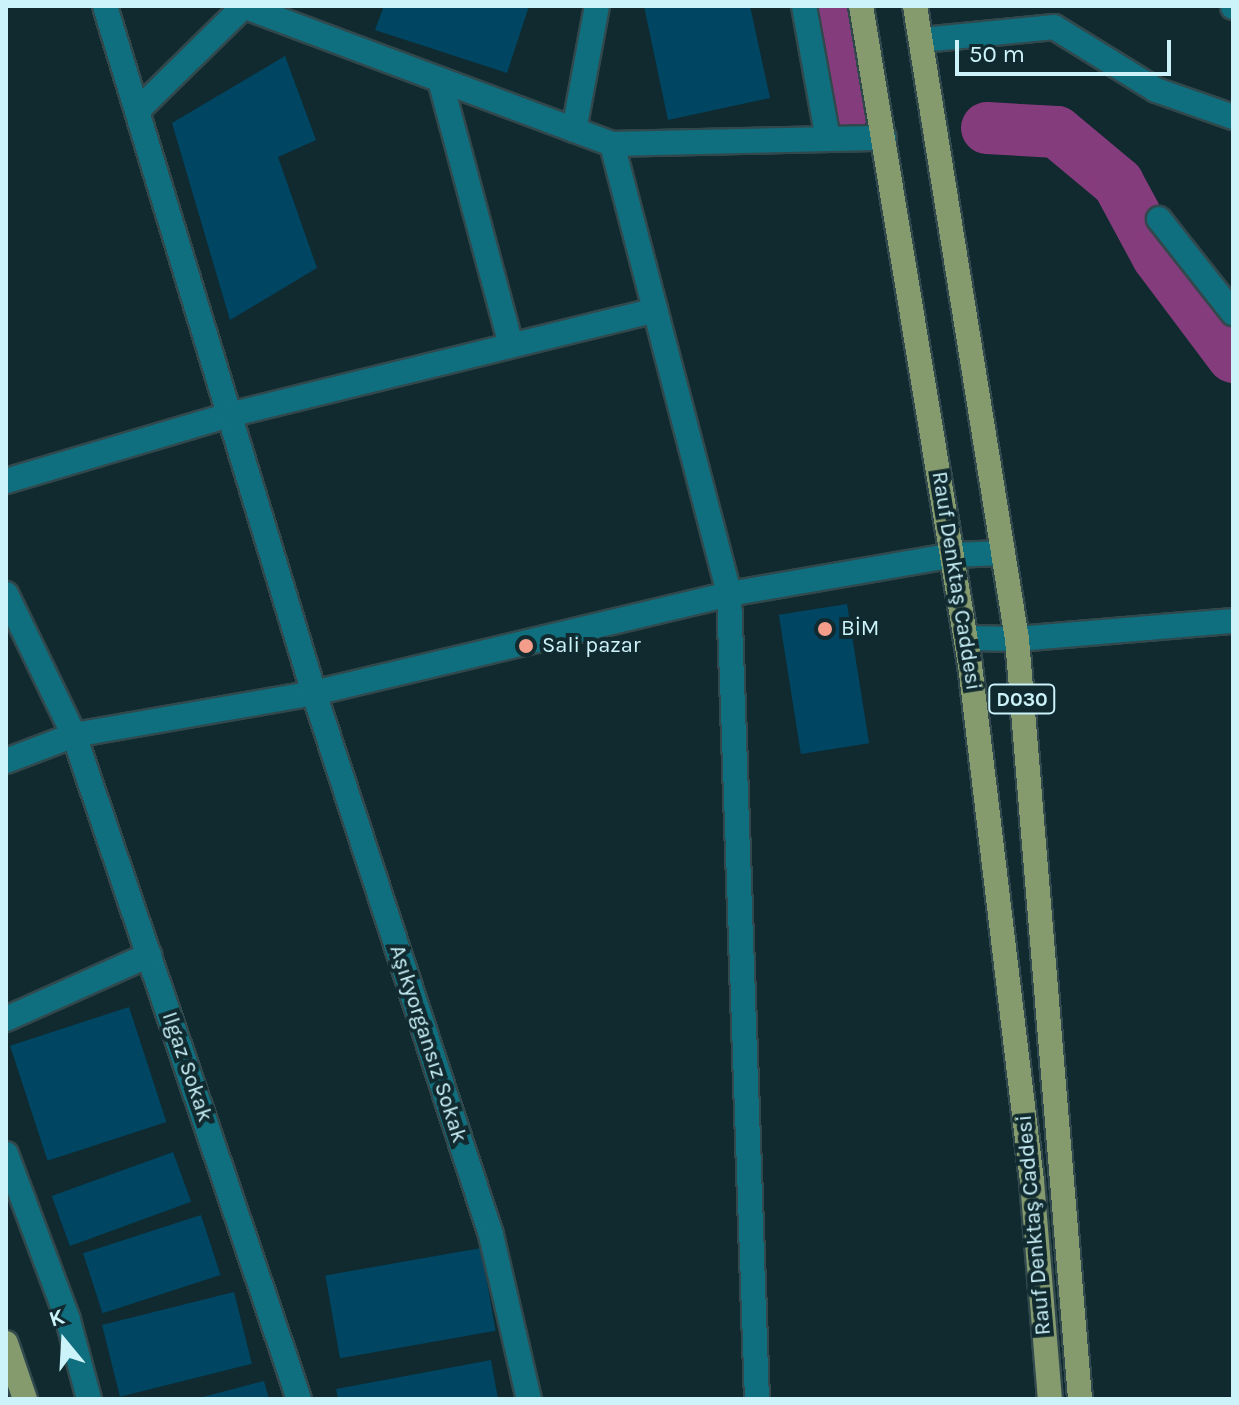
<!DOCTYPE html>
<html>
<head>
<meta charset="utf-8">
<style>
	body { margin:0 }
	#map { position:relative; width:1239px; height:1405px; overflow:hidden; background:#102a2f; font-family:Karla,sans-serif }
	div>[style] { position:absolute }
	.river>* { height:52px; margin:-26px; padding:0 26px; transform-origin:26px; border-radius:26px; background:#853c7c }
	.building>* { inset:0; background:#004662; transform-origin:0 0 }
	.roads { filter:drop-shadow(2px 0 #31484d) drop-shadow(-2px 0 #31484d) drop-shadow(0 2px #31484d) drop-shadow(0 -2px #31484d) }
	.minor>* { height:24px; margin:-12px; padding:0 12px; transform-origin:12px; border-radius:12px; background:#106f7e }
	.major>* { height:24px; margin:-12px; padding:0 12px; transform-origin:12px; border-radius:12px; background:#859b6e }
	.dots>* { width:22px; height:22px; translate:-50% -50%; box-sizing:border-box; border:4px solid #102a2f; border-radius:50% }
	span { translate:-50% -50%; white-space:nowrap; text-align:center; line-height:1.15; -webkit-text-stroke:8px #102a2f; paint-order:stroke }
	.shield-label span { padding:2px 6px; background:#102a2f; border:2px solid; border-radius:6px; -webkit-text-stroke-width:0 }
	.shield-label { font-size:20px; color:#ccf2fa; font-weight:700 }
	.street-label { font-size:22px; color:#ccf2fa }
	.poi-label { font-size:22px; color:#ccf2fa }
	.left { translate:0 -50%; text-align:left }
	.frame { position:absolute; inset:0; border:8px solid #ccf2fa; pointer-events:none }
	.north { position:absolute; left:24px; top:1301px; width:80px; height:80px; -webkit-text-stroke:6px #102a2f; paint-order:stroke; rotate:342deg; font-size:22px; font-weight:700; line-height:32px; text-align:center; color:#ccf2fa }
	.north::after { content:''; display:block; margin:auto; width:28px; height:36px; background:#ccf2fa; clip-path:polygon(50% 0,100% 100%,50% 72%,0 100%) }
	.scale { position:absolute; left:955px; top:40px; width:216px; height:36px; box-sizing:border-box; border:4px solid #ccf2fa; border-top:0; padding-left:10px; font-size:24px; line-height:28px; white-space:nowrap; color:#ccf2fa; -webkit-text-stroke:6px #102a2f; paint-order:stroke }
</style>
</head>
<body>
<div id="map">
	<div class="river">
		<div style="left:826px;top:6px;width:104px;rotate:80deg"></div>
		<div style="left:987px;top:128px;width:70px;rotate:3.3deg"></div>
		<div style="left:1057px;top:132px;width:80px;rotate:39.9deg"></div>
		<div style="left:1118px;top:183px;width:84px;rotate:61.6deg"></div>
		<div style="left:1158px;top:257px;width:125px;rotate:53.1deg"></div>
	</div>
	<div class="building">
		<div style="clip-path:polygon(384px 6px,529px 6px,507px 73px,375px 30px)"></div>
		<div style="clip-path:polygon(644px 6px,750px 6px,770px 98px,668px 120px)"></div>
		<div style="clip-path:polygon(285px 56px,316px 140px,278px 157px,317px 268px,230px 320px,172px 123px)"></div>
		<div style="left:847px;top:604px;width:141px;height:69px;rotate:81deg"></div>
		<div style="left:129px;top:1007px;width:121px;height:125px;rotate:72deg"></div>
		<div style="left:173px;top:1152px;width:53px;height:129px;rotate:70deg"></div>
		<div style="left:201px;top:1215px;width:63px;height:124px;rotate:72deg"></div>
		<div style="left:481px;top:1248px;width:84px;height:158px;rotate:80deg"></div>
		<div style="left:234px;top:1292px;width:74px;height:136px;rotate:76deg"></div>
		<div style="clip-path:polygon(491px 1360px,498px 1399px,338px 1399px,336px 1389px)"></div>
		<div style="clip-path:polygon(264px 1381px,269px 1399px,199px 1399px,199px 1398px)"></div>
	</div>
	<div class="roads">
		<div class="minor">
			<div style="left:105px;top:6px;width:718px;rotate:73.08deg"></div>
			<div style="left:314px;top:693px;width:570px;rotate:71.91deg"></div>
			<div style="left:491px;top:1235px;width:168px;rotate:77deg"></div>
			<div style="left:243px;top:6px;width:394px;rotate:20.5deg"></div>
			<div style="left:612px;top:144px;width:272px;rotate:-1.3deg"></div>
			<div style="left:804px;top:6px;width:135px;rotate:79.8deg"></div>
			<div style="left:1233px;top:6px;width:1px;rotate:90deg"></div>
			<div style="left:922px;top:40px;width:133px;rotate:-5.6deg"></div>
			<div style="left:1054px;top:27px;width:120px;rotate:31.7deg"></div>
			<div style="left:1156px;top:90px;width:82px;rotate:19.3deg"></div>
			<div style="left:440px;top:80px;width:274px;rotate:75deg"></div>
			<div style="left:137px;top:111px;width:150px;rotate:-44.5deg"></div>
			<div style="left:574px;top:130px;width:126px;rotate:-79.5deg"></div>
			<div style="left:612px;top:144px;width:465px;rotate:75.4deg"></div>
			<div style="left:729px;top:594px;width:805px;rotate:88.01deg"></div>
			<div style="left:1159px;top:219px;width:120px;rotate:51.8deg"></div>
			<div style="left:6px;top:481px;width:233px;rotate:-16.5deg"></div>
			<div style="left:229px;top:415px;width:439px;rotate:-13.8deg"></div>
			<div style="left:6px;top:594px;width:157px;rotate:64.3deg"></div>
			<div style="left:74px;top:735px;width:701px;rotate:71.28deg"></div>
			<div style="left:966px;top:638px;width:51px;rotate:1.1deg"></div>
			<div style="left:1017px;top:639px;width:217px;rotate:-4.8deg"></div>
			<div style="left:6px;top:761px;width:73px;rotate:-20.9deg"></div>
			<div style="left:74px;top:735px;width:244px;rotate:-9.9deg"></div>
			<div style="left:314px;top:693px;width:427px;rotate:-13.4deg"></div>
			<div style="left:729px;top:594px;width:228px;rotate:-9.8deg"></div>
			<div style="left:954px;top:555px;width:47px;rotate:-2.4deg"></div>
			<div style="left:6px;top:1019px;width:157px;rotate:-24.1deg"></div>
			<div style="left:6px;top:1154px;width:177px;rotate:69.5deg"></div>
			<div style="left:68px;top:1320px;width:82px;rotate:75.1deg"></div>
		</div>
		<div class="major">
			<div style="left:861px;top:6px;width:668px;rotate:80.61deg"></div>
			<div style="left:970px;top:665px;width:520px;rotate:83.15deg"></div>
			<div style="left:1032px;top:1181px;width:219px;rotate:85.3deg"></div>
			<div style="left:915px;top:6px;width:641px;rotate:80.85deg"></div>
			<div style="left:1017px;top:639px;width:763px;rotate:85.26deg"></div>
			<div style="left:6px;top:1343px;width:59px;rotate:71.3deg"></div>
		</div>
	</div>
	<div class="dots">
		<div style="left:825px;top:629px;background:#f49d8b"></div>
		<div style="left:526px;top:646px;background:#f49d8b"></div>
	</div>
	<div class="shield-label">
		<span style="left:1022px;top:699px">D030</span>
	</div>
	<div class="street-label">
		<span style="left:956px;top:581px;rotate:81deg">Rauf Denktaş Caddesi</span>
		<span style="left:428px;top:1044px;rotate:72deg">Aşıkyorgansız Sokak</span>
		<span style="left:187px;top:1067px;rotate:71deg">Ilgaz Sokak</span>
		<span style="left:1034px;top:1225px;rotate:-95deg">Rauf Denktaş Caddesi</span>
	</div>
	<div class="poi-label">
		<span class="left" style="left:841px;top:629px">BİM</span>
		<span class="left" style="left:542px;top:646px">Sali pazar</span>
	</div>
	<div class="frame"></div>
	<div class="north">K</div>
	<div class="scale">50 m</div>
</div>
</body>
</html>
